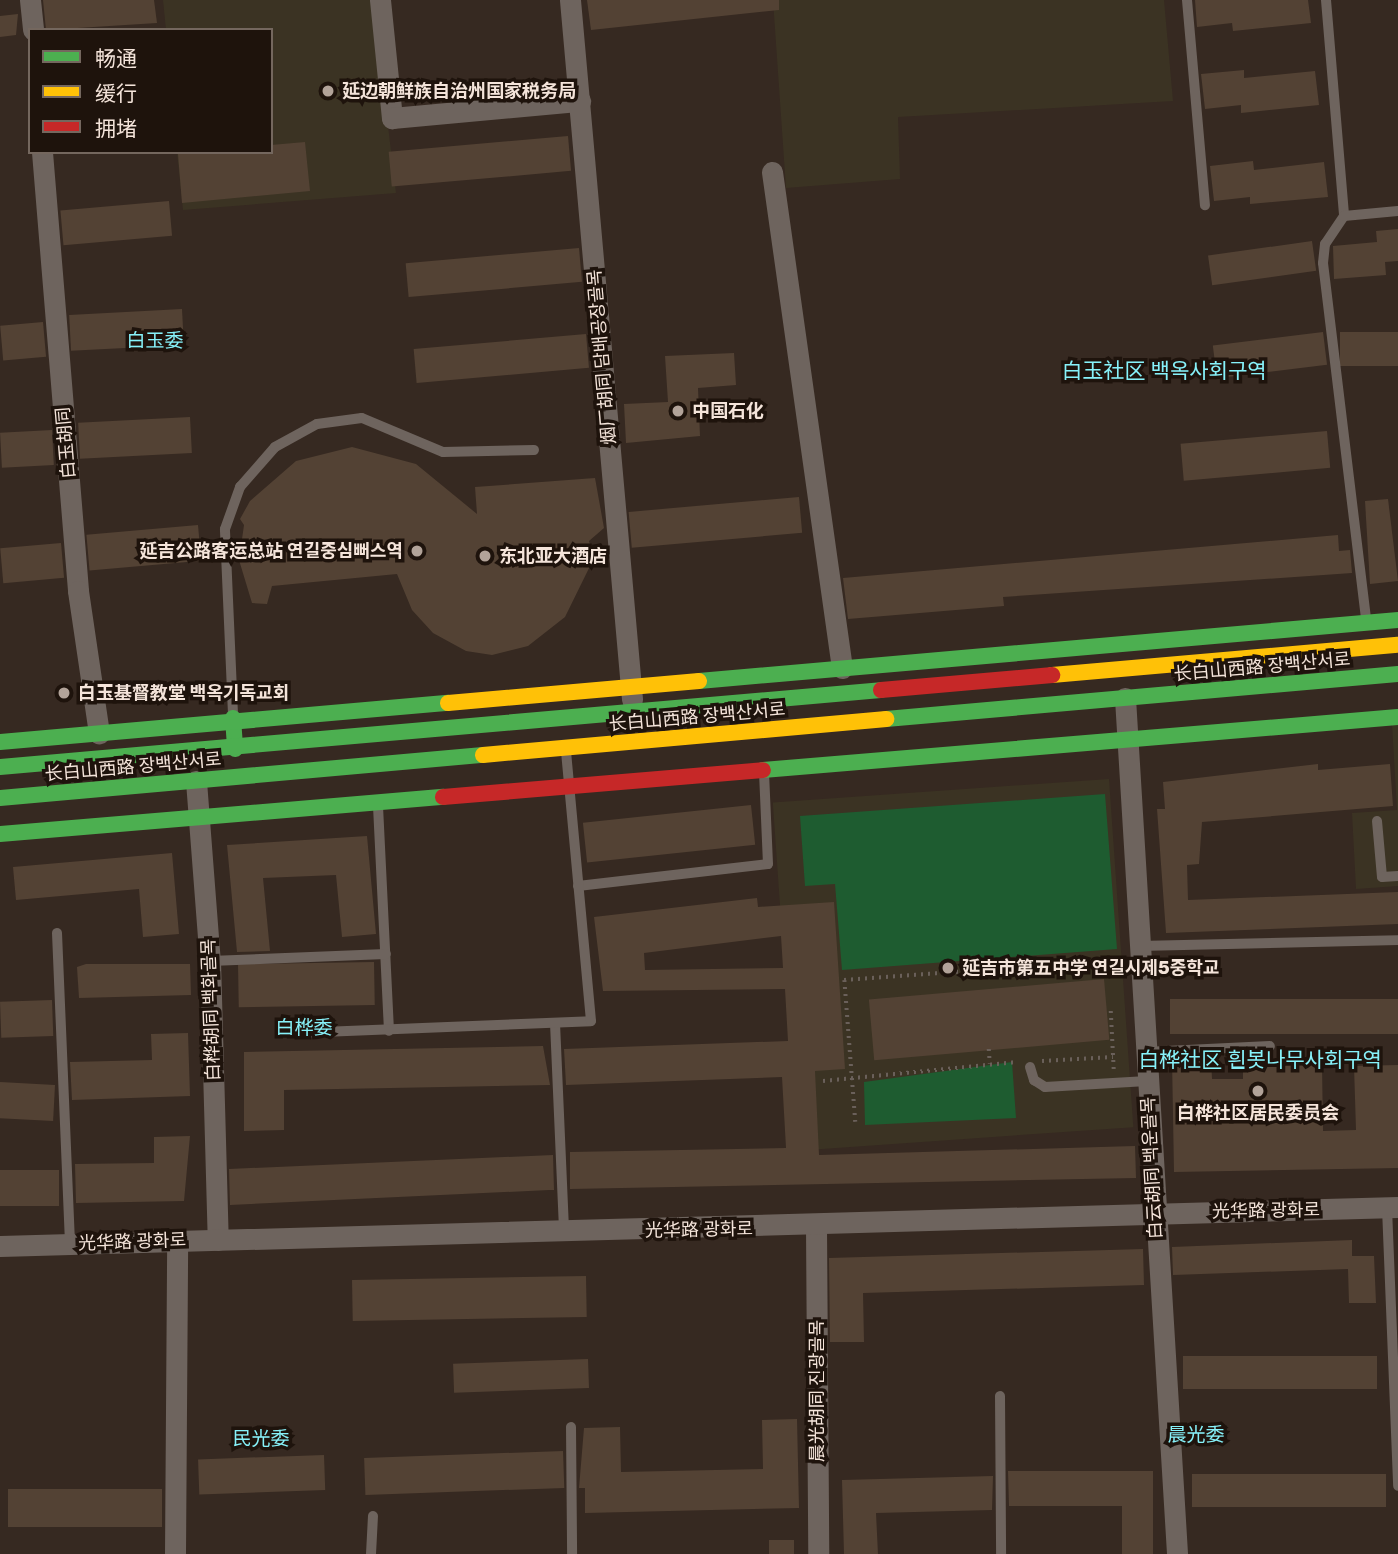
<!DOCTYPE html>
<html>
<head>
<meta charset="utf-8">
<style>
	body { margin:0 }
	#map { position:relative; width:1398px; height:1554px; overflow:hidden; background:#362921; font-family:Rubik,"Noto Sans SC","Noto Sans KR",sans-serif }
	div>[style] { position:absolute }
	.commercial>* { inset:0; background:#3b3323; transform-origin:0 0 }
	.green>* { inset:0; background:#1e5c30 }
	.building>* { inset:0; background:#534234; transform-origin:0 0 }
	.path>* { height:3.5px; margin-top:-1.75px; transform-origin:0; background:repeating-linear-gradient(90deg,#6a605a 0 2px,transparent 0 7px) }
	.lane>* { height:10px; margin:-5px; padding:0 5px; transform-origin:5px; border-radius:5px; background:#6e645e }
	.street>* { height:21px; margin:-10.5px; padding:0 10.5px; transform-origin:10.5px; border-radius:10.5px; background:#6e645e }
	.fast>* { height:16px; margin:-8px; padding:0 8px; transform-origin:8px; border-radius:8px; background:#4caf50 }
	.slow>* { height:16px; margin:-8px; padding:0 8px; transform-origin:8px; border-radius:8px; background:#ffc107 }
	.jam>* { height:16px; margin:-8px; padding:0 8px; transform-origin:8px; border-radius:8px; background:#c62828 }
	.dots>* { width:19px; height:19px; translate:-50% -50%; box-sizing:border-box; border:4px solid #1e130c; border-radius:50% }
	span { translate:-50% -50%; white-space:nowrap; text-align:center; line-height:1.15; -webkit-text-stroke:7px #1e130c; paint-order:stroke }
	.poi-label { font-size:18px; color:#f4e4da; font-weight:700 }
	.left { translate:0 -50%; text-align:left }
	.right { translate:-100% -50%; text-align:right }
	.street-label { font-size:18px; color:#f4e4da }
	.neighbourhood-label { font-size:19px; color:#87f2fa }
	.quarter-label { font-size:21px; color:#87f2fa }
	.legend { position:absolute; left:28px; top:28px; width:245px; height:126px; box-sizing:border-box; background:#1e130c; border:2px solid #74675e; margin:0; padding:9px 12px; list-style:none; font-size:21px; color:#f4e4da }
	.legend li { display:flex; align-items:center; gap:14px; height:35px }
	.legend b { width:35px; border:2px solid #74675e }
</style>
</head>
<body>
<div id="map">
	<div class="commercial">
		<div style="clip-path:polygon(163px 0,373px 0,396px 193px,183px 210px,177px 152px,271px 152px,271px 30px,166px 30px)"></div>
		<div style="clip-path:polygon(773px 0,1164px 0,1173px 101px,898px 117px,900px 179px,786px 188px)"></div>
		<div style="clip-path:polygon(1392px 724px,1398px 724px,1398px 886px,1356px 889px,1352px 813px,1397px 810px)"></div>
		<div style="left:1109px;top:779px;width:349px;height:337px;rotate:86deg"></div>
	</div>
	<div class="green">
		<div style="clip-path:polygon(1105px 794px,1117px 949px,842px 970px,835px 884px,805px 886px,800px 816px)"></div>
		<div style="clip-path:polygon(1012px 1062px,1016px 1118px,865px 1125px,864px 1082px)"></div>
	</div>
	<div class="building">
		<div style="clip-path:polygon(43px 0,154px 0,157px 23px,46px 30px)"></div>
		<div style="clip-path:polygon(587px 0,779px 0,779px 10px,591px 30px)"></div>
		<div style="clip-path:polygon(1195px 0,1308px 0,1311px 23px,1233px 31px,1232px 23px,1197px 27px)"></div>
		<div style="clip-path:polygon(18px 14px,16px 35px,0 37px,0 16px)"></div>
		<div style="clip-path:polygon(1244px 70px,1244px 78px,1315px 71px,1319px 105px,1241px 113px,1241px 105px,1205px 109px,1201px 74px)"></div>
		<div style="left:568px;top:136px;width:35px;height:180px;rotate:85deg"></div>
		<div style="clip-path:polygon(305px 142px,310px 191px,182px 203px,178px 154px,271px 152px,271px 145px)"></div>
		<div style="clip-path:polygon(1253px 161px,1254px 170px,1324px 162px,1328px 197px,1250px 204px,1250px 197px,1214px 201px,1210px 166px)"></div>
		<div style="left:169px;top:201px;width:35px;height:109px;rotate:85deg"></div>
		<div style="clip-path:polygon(1398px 229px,1398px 261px,1385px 262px,1386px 275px,1334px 279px,1333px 246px,1377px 242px,1376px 231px)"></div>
		<div style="left:1312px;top:241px;width:30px;height:105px;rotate:82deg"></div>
		<div style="left:579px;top:248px;width:34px;height:174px;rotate:85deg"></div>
		<div style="left:182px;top:309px;width:36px;height:113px;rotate:87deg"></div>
		<div style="left:43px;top:322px;width:35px;height:43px;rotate:85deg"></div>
		<div style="left:1323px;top:332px;width:33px;height:111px;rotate:83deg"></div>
		<div style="left:1398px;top:332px;width:34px;height:58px;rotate:90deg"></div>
		<div style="left:586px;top:334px;width:34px;height:173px;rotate:85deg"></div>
		<div style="clip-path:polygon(734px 353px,736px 385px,698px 388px,700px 436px,626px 443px,624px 404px,668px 402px,665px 356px)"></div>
		<div style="left:190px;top:417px;width:36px;height:112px;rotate:87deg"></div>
		<div style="left:52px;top:430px;width:35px;height:52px;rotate:87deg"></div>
		<div style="left:1327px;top:431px;width:37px;height:147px;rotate:85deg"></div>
		<div style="clip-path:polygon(352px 447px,416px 464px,477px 514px,475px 487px,595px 478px,604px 528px,589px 541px,594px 558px,565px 617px,528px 646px,492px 655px,466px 651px,433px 633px,412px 610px,397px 574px,272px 586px,267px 604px,252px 603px,239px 560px,244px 525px,240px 519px,250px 501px,296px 461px)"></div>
		<div style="left:799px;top:497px;width:36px;height:171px;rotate:85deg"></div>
		<div style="clip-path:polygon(1388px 499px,1398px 581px,1370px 584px,1365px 501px)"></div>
		<div style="left:198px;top:525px;width:36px;height:112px;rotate:85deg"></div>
		<div style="clip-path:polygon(1338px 535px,1339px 551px,1350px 550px,1352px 573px,1003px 597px,1004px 606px,848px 619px,843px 578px)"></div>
		<div style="left:61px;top:543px;width:35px;height:61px;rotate:85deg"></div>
		<div style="clip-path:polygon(1318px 764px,1318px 770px,1390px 764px,1393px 806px,1202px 822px,1199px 864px,1187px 865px,1188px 900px,1398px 892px,1398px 924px,1166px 933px,1157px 809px,1165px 809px,1163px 782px)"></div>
		<div style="left:751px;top:805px;width:40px;height:169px;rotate:84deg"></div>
		<div style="clip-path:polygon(367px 836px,376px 934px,342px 937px,336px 875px,263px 878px,270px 951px,237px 952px,227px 845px)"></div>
		<div style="clip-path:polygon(172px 853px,179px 934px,143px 937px,139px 889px,16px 900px,13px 867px)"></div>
		<div style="clip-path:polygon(evenodd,757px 898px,758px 907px,834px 902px,845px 1069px,815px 1071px,819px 1155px,1135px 1146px,1136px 1178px,570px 1189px,570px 1152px,786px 1148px,782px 1077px,566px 1085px,564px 1049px,788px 1041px,785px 989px,603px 991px,594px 917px,757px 898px,781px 936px,783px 968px,645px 970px,644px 953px,781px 936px)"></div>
		<div style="left:374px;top:962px;width:43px;height:136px;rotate:89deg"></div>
		<div style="clip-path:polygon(86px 964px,190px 964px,191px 995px,79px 998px,77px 967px)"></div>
		<div style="left:1104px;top:979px;width:61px;height:236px;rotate:85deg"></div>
		<div style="left:1398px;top:999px;width:35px;height:228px;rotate:90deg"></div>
		<div style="left:52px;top:1000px;width:36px;height:52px;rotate:88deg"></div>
		<div style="clip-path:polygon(188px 1033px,190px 1096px,72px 1100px,70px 1062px,152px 1060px,151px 1034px)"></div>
		<div style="clip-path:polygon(543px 1046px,550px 1085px,284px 1090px,284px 1130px,244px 1131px,244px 1052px)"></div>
		<div style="clip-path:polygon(1211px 1057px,1212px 1079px,1243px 1079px,1243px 1068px,1322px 1064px,1323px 1131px,1356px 1130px,1354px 1066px,1398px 1065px,1398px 1168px,1174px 1172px,1172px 1059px)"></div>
		<div style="left:55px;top:1085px;width:36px;height:55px;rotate:93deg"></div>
		<div style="clip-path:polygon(190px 1136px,184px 1201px,76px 1203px,75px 1164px,154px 1163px,154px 1137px)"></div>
		<div style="clip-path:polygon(553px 1155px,554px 1190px,549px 1190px,230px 1205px,229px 1169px)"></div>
		<div style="left:59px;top:1170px;width:36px;height:59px;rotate:90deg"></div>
		<div style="clip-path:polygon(1352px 1240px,1352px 1256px,1374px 1256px,1376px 1303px,1349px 1303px,1348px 1269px,1173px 1275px,1172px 1247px)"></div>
		<div style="clip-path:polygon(1143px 1249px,1144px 1285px,863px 1293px,864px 1342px,830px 1342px,829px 1258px)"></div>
		<div style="left:586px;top:1276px;width:41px;height:234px;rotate:89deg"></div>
		<div style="left:1377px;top:1356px;width:33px;height:194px;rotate:90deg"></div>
		<div style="left:588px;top:1359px;width:29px;height:135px;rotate:88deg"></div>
		<div style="clip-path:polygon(797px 1419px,799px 1508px,585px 1513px,585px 1488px,579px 1488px,584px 1428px,620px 1427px,621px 1472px,763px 1469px,762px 1420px)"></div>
		<div style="left:563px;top:1451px;width:37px;height:199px;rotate:88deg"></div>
		<div style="left:324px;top:1455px;width:35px;height:126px;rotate:88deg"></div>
		<div style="clip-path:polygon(1008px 1471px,1153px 1471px,1153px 1554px,1122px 1554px,1122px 1506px,1009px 1506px)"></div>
		<div style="left:1386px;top:1474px;width:33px;height:194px;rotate:90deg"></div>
		<div style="clip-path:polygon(993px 1476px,992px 1510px,876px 1513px,878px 1554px,844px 1554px,842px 1480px)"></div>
		<div style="left:8px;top:1489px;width:154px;height:38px"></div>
		<div style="left:769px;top:1540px;width:25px;height:14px"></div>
	</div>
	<div class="path">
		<div style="left:1111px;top:1011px;width:59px;rotate:87.1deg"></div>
		<div style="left:989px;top:1049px;width:15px;rotate:86deg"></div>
		<div style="left:1042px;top:1061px;width:71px;rotate:-3.2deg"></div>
		<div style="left:823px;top:1081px;width:195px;rotate:-5.6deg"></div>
		<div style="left:855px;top:1122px;width:142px;rotate:-94.4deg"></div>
		<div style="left:844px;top:980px;width:258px;rotate:-4.2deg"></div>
	</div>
	<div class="lane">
		<div style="left:1187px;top:0;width:206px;rotate:85deg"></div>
		<div style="left:1326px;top:0;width:217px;rotate:85.2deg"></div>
		<div style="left:1344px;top:216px;width:34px;rotate:124deg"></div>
		<div style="left:1325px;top:244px;width:19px;rotate:96deg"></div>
		<div style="left:1323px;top:263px;width:360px;rotate:83.1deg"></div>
		<div style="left:1344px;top:216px;width:54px;rotate:-5.3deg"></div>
		<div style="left:233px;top:714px;width:185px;rotate:-92.5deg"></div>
		<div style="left:225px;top:529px;width:45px;rotate:-70.3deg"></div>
		<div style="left:240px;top:487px;width:53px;rotate:-48.8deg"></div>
		<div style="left:275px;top:447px;width:48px;rotate:-28.7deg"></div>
		<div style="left:317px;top:424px;width:45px;rotate:-7.6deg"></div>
		<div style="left:362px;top:418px;width:88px;rotate:22.8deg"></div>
		<div style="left:443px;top:452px;width:91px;rotate:-1.3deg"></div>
		<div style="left:378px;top:806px;width:225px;rotate:87.2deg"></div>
		<div style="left:1377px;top:821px;width:56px;rotate:84.9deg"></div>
		<div style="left:1382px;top:877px;width:16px;rotate:-4deg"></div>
		<div style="left:578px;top:886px;width:191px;rotate:-6.6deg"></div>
		<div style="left:768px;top:864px;width:93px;rotate:-92.5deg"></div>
		<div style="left:57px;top:933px;width:312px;rotate:87.6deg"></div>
		<div style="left:1139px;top:946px;width:259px;rotate:-1.3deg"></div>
		<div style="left:210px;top:961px;width:176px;rotate:-2.3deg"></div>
		<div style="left:555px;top:1023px;width:210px;rotate:87.5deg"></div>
		<div style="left:297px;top:1033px;width:294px;rotate:-2.3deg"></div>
		<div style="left:591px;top:1021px;width:269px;rotate:-95.3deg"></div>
		<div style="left:1145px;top:1052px;width:125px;rotate:-2.7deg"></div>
		<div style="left:1030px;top:1067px;width:14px;rotate:73deg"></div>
		<div style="left:1034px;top:1080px;width:13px;rotate:32deg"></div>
		<div style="left:1045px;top:1087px;width:102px;rotate:-3.4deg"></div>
		<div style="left:1387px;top:1208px;width:278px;rotate:87.7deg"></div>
		<div style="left:1000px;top:1396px;width:158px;rotate:89.6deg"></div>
		<div style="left:571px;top:1427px;width:127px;rotate:89.5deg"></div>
		<div style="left:371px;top:1554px;width:38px;rotate:-87deg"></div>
	</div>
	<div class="street">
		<div style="left:30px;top:0;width:30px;rotate:84deg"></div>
		<div style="left:380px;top:0;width:119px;rotate:84.2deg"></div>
		<div style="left:392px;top:118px;width:189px;rotate:-5.2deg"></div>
		<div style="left:570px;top:0;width:702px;rotate:84.93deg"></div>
		<div style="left:42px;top:152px;width:440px;rotate:85.3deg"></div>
		<div style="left:78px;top:591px;width:144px;rotate:81.6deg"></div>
		<div style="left:772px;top:172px;width:501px;rotate:81.97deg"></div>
		<div style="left:1125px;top:698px;width:858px;rotate:86.52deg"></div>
		<div style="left:196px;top:781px;width:181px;rotate:85.6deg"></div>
		<div style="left:210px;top:961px;width:279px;rotate:88.4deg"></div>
		<div style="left:816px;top:1227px;width:327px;rotate:89.6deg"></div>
		<div style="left:0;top:1246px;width:1399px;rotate:-1.6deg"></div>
		<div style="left:175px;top:1554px;width:314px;rotate:-89.6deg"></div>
	</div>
	<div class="fast">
		<div style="left:699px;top:681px;width:702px;rotate:-4.99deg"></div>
		<div style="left:233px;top:718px;width:31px;rotate:86deg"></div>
		<div style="left:886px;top:719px;width:514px;rotate:-5.02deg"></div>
		<div style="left:0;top:742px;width:450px;rotate:-5deg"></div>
		<div style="left:0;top:767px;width:884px;rotate:-4.99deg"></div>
		<div style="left:763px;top:770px;width:637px;rotate:-4.77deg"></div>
		<div style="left:0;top:798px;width:485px;rotate:-5.1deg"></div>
		<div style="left:0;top:834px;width:445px;rotate:-4.8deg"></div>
	</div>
	<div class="slow">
		<div style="left:1052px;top:675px;width:347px;rotate:-5deg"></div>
		<div style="left:448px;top:703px;width:252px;rotate:-5deg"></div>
		<div style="left:483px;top:755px;width:405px;rotate:-5.1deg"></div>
	</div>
	<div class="jam">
		<div style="left:881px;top:690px;width:172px;rotate:-5deg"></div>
		<div style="left:443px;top:797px;width:321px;rotate:-4.8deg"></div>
	</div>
	<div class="dots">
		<div style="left:328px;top:91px;background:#b2a399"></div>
		<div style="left:678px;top:411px;background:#b2a399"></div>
		<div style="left:417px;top:551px;background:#b2a399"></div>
		<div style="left:485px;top:556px;background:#b2a399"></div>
		<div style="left:64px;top:693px;background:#b2a399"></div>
		<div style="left:948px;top:968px;background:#b2a399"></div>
		<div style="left:1258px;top:1091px;background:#b2a399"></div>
	</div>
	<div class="poi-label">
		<span class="left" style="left:342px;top:91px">延边朝鲜族自治州国家税务局</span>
		<span class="left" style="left:692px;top:411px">中国石化</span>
		<span class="right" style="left:403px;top:551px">延吉公路客运总站 연길중심뻐스역</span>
		<span class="left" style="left:499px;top:556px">东北亚大酒店</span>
		<span class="left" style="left:78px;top:693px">白玉基督教堂 백옥기독교회</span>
		<span class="left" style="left:962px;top:968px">延吉市第五中学 연길시제5중학교</span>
		<span style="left:1258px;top:1113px">白桦社区居民委员会</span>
	</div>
	<div class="street-label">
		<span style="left:602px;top:357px;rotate:-95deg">烟厂胡同 담배공장골목</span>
		<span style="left:66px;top:443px;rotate:-95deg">白玉胡同</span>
		<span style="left:1262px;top:667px;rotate:-5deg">长白山西路 장백산서로</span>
		<span style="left:697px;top:717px;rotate:-5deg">长白山西路 장백산서로</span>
		<span style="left:133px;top:767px;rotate:-5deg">长白山西路 장백산서로</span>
		<span style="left:211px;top:1010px;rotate:-92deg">白桦胡同 백화골목</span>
		<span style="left:1152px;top:1168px;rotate:-93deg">白云胡同 백운골목</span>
		<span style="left:1266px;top:1211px;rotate:-1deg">光华路 광화로</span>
		<span style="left:699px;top:1230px;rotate:-1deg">光华路 광화로</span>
		<span style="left:132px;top:1242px;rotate:-2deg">光华路 광화로</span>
		<span style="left:817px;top:1391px;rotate:-90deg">晨光胡同 진광골목</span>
	</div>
	<div class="neighbourhood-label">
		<span style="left:155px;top:341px">白玉委</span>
		<span style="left:304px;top:1028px">白桦委</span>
		<span style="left:1196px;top:1435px">晨光委</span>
		<span style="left:261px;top:1439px">民光委</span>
	</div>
	<div class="quarter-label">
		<span style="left:1164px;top:371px">白玉社区 백옥사회구역</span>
		<span style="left:1260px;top:1060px">白桦社区 흰봇나무사회구역</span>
	</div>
	<ul class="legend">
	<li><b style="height:9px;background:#4caf50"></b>畅通</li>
	<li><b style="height:9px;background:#ffc107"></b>缓行</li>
	<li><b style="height:9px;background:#c62828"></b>拥堵</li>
	</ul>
</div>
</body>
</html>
